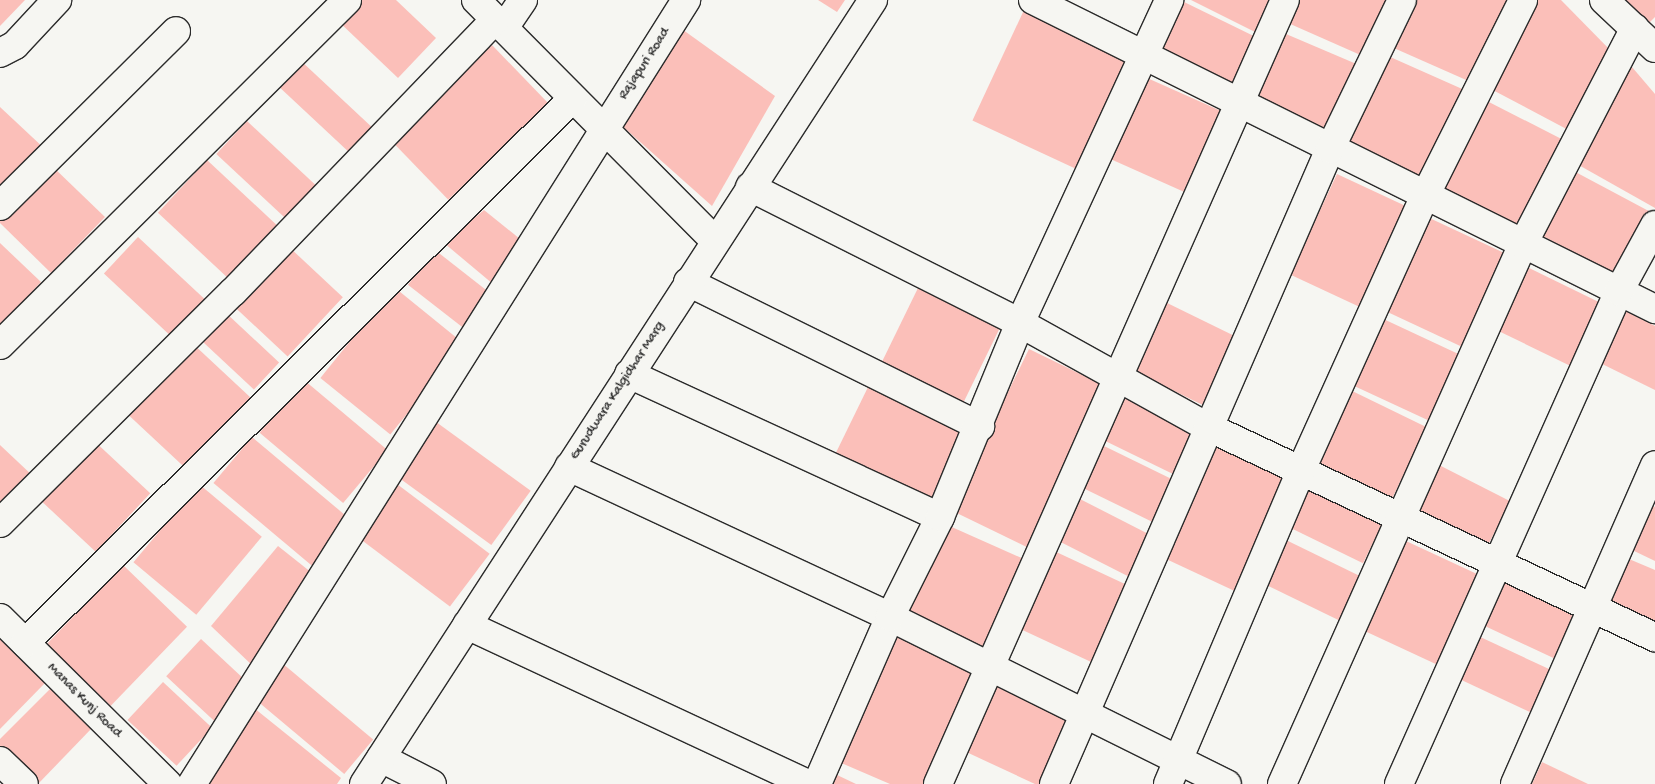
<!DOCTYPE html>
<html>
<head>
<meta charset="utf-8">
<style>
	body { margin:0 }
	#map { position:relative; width:1655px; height:784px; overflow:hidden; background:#f6f6f2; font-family:"Gochi Hand",sans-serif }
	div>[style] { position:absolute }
	.building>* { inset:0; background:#fbbfb9; transform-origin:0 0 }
	.roads { filter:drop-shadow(1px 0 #2b2b2b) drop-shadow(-1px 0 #2b2b2b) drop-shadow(0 1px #2b2b2b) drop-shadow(0 -1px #2b2b2b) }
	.minor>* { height:28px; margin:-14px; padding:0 14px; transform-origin:14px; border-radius:14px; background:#f6f6f2 }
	span { translate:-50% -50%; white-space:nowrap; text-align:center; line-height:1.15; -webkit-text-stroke:5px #f6f6f2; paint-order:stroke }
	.street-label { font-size:14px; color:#2b2b2b }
</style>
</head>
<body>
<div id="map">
	<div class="building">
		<div style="clip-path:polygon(0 0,25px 0,0 26px)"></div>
		<div style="clip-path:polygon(356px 0,396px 0,436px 38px,398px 78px,337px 20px)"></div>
		<div style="clip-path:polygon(818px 0,845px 0,837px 12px)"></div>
		<div style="left:1180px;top:0;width:86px;height:59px;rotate:26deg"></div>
		<div style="clip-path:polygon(1191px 0,1271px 0,1255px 32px)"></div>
		<div style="clip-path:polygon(1299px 0,1390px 0,1365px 57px,1288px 23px)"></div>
		<div style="clip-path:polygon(1407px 0,1510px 0,1473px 83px,1387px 45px)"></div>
		<div style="clip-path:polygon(1530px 0,1561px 0,1615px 55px,1574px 133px,1487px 87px)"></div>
		<div style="clip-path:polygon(1618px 0,1655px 0,1655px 17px,1646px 26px)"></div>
		<div style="left:1024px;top:10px;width:114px;height:122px;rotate:25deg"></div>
		<div style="clip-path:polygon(679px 27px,775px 96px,712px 206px,620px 124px)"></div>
		<div style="left:1279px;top:31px;width:88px;height:81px;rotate:23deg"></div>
		<div style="left:492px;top:45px;width:81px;height:139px;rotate:46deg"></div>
		<div style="left:1379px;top:52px;width:93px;height:99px;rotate:24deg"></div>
		<div style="left:300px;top:60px;width:112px;height:34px;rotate:43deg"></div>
		<div style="clip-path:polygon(1626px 60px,1655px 94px,1655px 208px,1568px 159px)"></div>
		<div style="left:1136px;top:73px;width:95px;height:89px;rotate:24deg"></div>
		<div style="left:1485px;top:100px;width:93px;height:105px;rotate:27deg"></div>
		<div style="clip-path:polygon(0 107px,46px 150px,0 194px)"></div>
		<div style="left:247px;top:121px;width:104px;height:45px;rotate:43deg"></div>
		<div style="left:207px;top:160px;width:96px;height:72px;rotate:43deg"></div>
		<div style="clip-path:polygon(51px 165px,105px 217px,51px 273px,0 223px,0 217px)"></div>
		<div style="left:1568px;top:168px;width:93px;height:72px;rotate:28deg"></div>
		<div style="left:1337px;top:174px;width:84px;height:111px;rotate:25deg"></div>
		<div style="clip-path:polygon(484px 210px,520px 239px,493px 284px,444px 243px)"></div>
		<div style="left:1423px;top:215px;width:95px;height:103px;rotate:25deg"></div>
		<div style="left:138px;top:237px;width:98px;height:50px;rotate:43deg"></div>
		<div style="clip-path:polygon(0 243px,41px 282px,0 326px)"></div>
		<div style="left:288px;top:246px;width:75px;height:81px;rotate:43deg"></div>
		<div style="left:435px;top:250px;width:75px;height:44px;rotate:38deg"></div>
		<div style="left:1525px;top:266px;width:90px;height:70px;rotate:26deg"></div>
		<div style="left:394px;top:287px;width:90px;height:117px;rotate:39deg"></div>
		<div style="left:918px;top:288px;width:91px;height:91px;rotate:26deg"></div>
		<div style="left:1161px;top:300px;width:87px;height:76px;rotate:26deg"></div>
		<div style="clip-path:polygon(1620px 308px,1655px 326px,1655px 390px,1594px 360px)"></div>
		<div style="left:225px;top:312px;width:74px;height:37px;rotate:43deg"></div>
		<div style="left:1377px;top:316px;width:91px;height:73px;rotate:25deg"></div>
		<div style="left:191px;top:342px;width:81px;height:96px;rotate:43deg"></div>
		<div style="left:1029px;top:349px;width:88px;height:179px;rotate:26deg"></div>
		<div style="left:304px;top:380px;width:109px;height:69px;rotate:40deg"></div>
		<div style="left:870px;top:383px;width:108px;height:83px;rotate:26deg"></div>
		<div style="left:1344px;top:387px;width:92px;height:86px;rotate:26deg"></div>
		<div style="left:1121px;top:392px;width:85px;height:51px;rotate:26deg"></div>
		<div style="left:432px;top:419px;width:122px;height:67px;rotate:36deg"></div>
		<div style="left:252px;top:437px;width:129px;height:60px;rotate:40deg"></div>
		<div style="left:91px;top:438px;width:81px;height:80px;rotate:43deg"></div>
		<div style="left:1218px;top:442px;width:84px;height:128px;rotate:25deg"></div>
		<div style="clip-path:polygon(0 445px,34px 477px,0 513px)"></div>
		<div style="left:1102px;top:445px;width:82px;height:47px;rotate:26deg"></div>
		<div style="left:1439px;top:465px;width:80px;height:55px;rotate:27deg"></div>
		<div style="left:389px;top:478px;width:126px;height:66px;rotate:37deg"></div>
		<div style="left:1313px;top:481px;width:81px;height:52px;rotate:26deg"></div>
		<div style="left:199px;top:484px;width:82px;height:102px;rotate:40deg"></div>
		<div style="left:1076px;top:497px;width:89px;height:47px;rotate:27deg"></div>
		<div style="clip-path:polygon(1651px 505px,1655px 507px,1655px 561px,1630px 549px)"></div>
		<div style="left:945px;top:524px;width:96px;height:97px;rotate:24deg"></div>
		<div style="left:1286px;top:540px;width:85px;height:49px;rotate:26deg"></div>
		<div style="left:1406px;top:541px;width:89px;height:99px;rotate:25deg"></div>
		<div style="clip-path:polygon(278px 546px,312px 573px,255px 668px,211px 626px)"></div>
		<div style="left:1052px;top:550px;width:87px;height:85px;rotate:25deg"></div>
		<div style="clip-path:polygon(1629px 559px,1655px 570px,1655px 632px,1607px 613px)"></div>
		<div style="left:123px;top:565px;width:89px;height:110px;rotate:44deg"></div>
		<div style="left:1499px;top:572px;width:91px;height:55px;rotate:25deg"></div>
		<div style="clip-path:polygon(887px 633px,980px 673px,931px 784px,890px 784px,832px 759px)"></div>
		<div style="left:1476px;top:635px;width:86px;height:47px;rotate:25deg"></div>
		<div style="clip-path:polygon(0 639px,45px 683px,0 729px)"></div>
		<div style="left:201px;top:639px;width:69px;height:51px;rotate:43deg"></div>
		<div style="left:282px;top:663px;width:119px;height:45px;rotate:40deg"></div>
		<div style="left:163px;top:682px;width:67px;height:52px;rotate:43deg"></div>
		<div style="left:993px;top:685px;width:85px;height:72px;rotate:25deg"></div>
		<div style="clip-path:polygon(51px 688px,92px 728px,38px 784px,30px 784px,0 755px,0 739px)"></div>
		<div style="clip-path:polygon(249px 704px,341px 778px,337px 784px,204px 784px)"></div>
		<div style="clip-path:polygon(1542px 762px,1588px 784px,1532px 784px)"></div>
		<div style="clip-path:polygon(835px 774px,856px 784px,830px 784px)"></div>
	</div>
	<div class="roads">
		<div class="minor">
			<div style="left:476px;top:0;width:339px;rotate:45.2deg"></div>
			<div style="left:1033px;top:0;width:695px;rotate:26.42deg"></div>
			<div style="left:1604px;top:0;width:70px;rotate:43.3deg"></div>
			<div style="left:504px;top:28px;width:34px;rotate:-56deg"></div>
			<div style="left:0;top:53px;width:17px;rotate:-28deg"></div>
			<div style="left:15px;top:45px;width:62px;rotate:-47deg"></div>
			<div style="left:750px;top:187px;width:302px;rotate:26.7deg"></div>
			<div style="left:1020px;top:323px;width:215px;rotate:29deg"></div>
			<div style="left:1208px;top:427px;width:494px;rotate:25.2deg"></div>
			<div style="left:0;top:206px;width:248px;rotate:-44.8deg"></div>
			<div style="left:688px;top:282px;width:326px;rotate:26.3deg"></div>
			<div style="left:0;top:345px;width:489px;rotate:-44.8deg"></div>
			<div style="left:629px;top:374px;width:342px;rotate:24.7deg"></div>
			<div style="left:569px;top:467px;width:354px;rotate:25deg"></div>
			<div style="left:890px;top:617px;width:376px;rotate:26.4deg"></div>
			<div style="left:0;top:523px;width:328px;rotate:-44.8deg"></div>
			<div style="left:233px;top:292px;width:379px;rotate:-46.1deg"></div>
			<div style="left:0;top:618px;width:236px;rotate:44.7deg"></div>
			<div style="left:467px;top:625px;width:376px;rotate:25deg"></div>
			<div style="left:25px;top:643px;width:773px;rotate:-44.84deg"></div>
			<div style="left:381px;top:758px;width:57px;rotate:27deg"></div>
			<div style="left:0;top:761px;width:33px;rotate:44deg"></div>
			<div style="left:192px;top:784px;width:927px;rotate:-57.78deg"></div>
			<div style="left:364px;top:784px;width:935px;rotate:-57.01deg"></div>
			<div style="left:817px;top:784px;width:182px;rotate:-66.4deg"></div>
			<div style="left:890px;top:617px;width:112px;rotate:-63.4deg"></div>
			<div style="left:940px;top:517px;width:210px;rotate:-67.6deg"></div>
			<div style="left:1020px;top:323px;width:356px;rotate:-65.2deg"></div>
			<div style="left:938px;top:784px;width:857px;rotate:-66.13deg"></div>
			<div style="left:1054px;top:784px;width:692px;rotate:-66.51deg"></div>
			<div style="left:1330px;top:149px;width:165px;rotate:-64.2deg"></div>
			<div style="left:1168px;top:784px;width:341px;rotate:-67deg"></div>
			<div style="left:1301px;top:470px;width:301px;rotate:-65.7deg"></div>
			<div style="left:1425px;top:196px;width:219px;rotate:-63.4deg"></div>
			<div style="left:1282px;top:784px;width:591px;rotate:-65.95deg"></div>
			<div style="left:1523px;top:244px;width:243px;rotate:-62.6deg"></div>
			<div style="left:1399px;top:784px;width:540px;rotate:-65.95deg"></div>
			<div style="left:1619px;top:291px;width:75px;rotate:-61.4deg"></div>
			<div style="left:1515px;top:784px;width:348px;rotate:-66.3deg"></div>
		</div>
	</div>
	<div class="street-label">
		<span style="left:645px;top:64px;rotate:-57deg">Rajapuri Road</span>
		<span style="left:618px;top:391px;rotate:-57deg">Gurudwara Kalgidhar Marg</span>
		<span style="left:84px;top:701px;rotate:45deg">Manas Kunj Road</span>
	</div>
</div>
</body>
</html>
